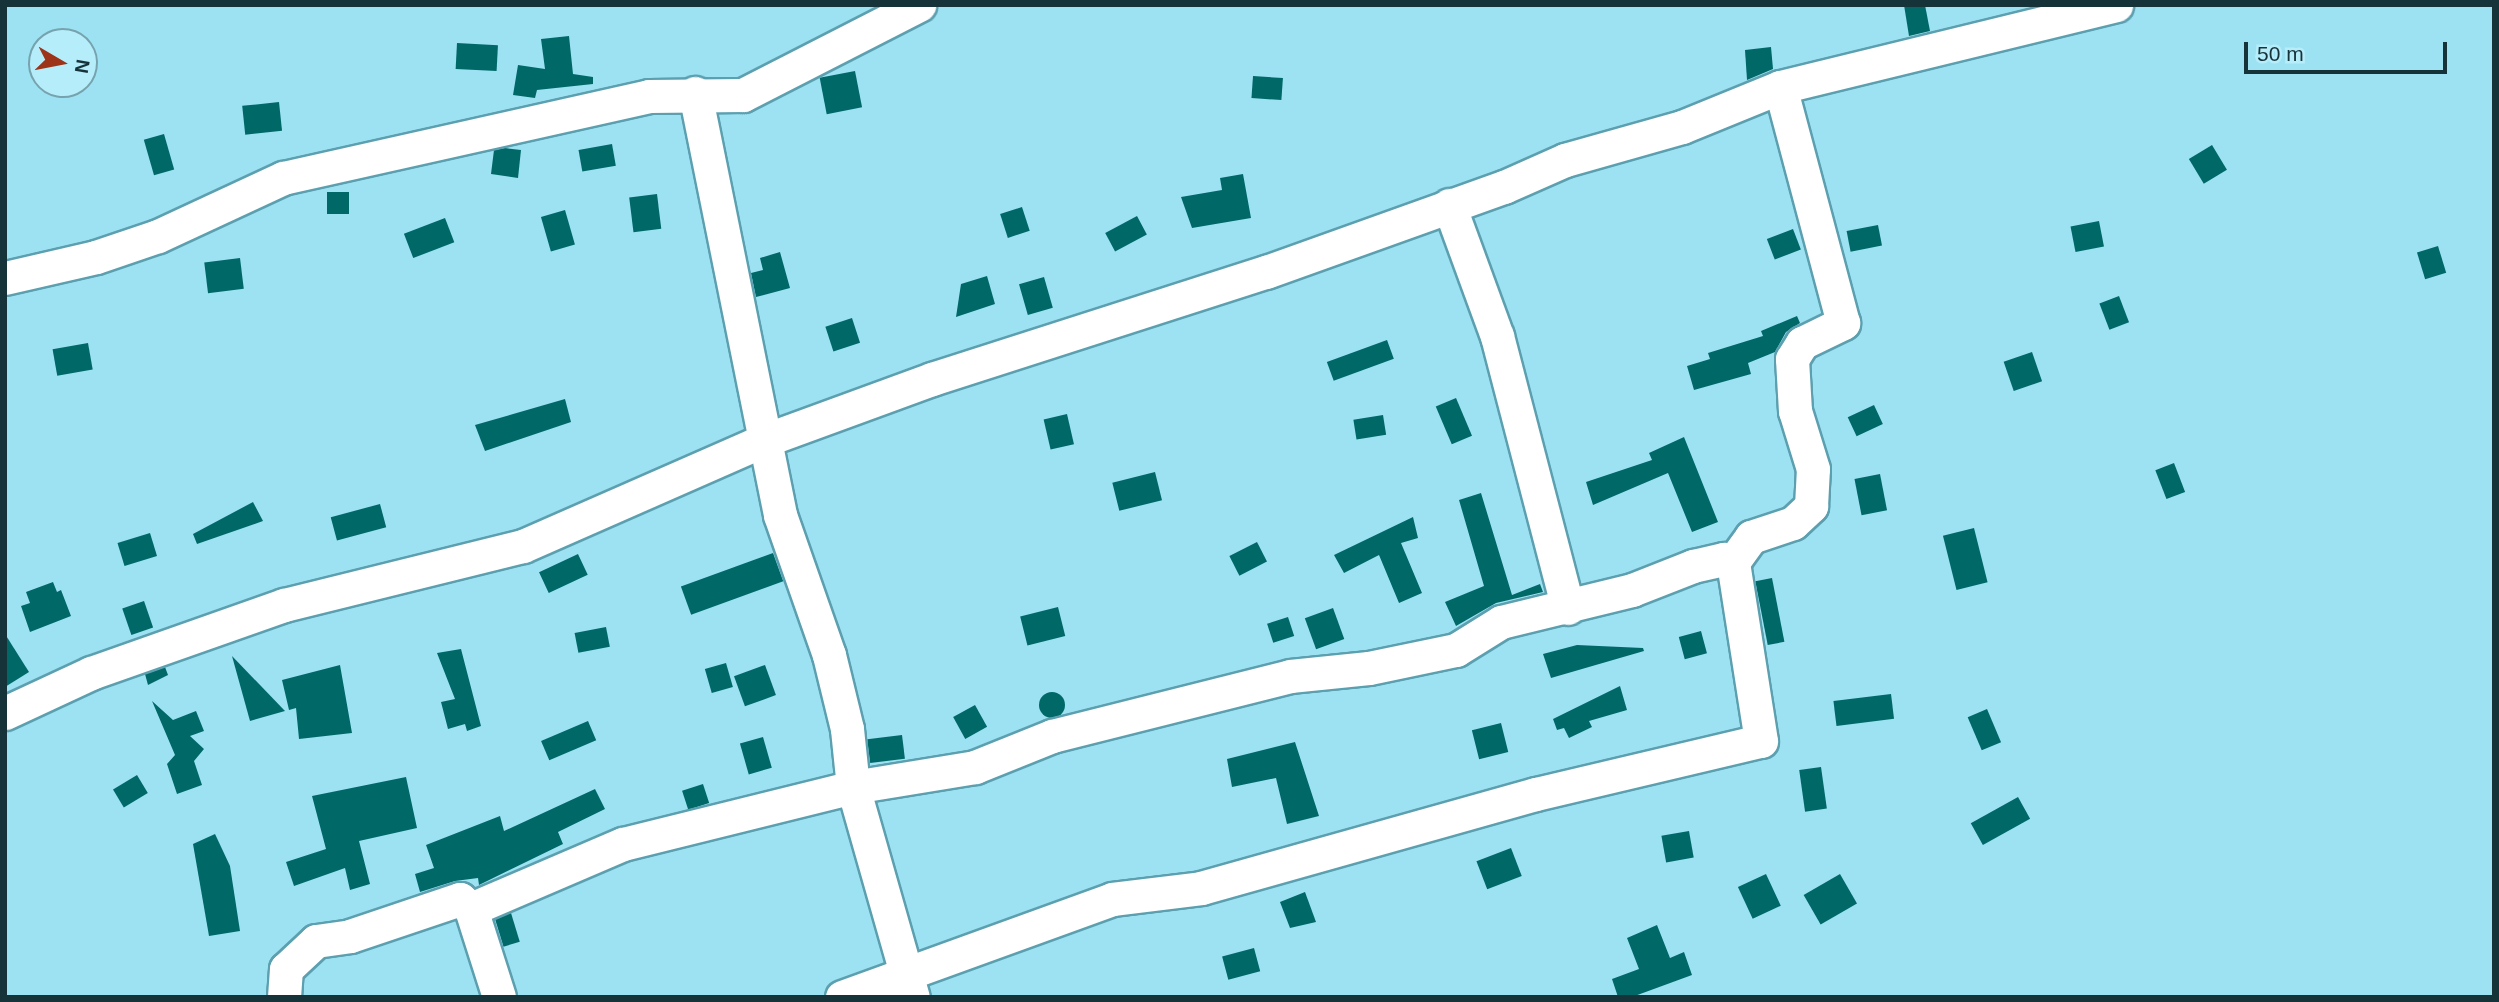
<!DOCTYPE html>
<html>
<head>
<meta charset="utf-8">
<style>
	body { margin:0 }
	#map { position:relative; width:2499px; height:1002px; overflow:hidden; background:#9de2f3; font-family:Arial,sans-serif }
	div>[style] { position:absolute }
	.building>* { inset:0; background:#016868; transform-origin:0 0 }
	.round { border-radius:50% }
	.roads { filter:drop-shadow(2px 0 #5ca0b0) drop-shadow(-2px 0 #5ca0b0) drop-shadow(0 2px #5ca0b0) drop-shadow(0 -2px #5ca0b0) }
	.minor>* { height:33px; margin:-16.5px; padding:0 16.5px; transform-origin:16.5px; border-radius:16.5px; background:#fff }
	span { translate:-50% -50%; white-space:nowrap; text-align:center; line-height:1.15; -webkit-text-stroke:7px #b6edfa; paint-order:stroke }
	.frame { position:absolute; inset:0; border:7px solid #17333a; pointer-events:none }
	.north { position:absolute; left:28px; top:28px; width:70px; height:70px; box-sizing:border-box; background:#b6edfa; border:2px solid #76a3ad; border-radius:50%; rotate:100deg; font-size:19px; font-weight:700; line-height:28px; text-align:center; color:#17333a }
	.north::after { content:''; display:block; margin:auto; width:24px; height:32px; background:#9d341a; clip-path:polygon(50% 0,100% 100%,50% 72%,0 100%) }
	.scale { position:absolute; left:2244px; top:42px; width:203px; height:32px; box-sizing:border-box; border:4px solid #17333a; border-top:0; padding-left:9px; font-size:21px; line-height:24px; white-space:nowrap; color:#17333a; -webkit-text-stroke:5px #b6edfa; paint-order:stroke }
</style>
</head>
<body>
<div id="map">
	<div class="building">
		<div style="clip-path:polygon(1904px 5px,1925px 5px,1930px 31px,1909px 36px)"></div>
		<div style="clip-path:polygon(569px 36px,573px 74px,593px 77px,593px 84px,537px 90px,535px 98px,513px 95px,518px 65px,545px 69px,541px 39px)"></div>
		<div style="left:457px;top:43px;width:41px;height:26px;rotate:3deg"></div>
		<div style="clip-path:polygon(1771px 47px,1773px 69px,1747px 80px,1745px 50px)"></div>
		<div style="left:855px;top:71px;width:37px;height:36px;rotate:79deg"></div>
		<div style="left:1253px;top:76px;width:30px;height:22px;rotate:4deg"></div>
		<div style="left:279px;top:102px;width:29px;height:37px;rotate:84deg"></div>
		<div style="left:164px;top:134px;width:37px;height:21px;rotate:74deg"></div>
		<div style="left:612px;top:144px;width:22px;height:34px;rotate:80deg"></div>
		<div style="left:2212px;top:145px;width:29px;height:27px;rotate:59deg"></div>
		<div style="clip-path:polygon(505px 148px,521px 150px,518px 178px,491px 174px,494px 150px)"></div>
		<div style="clip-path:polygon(1243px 174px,1251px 218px,1192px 228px,1181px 197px,1222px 190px,1220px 178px)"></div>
		<div style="left:327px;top:192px;width:22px;height:22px"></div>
		<div style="left:657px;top:194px;width:35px;height:28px;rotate:83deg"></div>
		<div style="left:1022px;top:207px;width:25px;height:23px;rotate:72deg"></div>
		<div style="left:565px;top:210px;width:36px;height:25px;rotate:74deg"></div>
		<div style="left:1137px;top:216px;width:21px;height:36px;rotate:62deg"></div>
		<div style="left:445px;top:218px;width:26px;height:44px;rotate:69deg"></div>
		<div style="left:2099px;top:221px;width:26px;height:29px;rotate:79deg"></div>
		<div style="left:1878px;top:225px;width:21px;height:32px;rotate:79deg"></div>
		<div style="left:1793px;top:229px;width:22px;height:28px;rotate:69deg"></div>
		<div style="left:2438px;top:246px;width:28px;height:22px;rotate:73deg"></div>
		<div style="clip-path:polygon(780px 252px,790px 288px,756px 297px,751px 273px,763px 270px,760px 258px)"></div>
		<div style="left:240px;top:258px;width:31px;height:36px;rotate:83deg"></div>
		<div style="clip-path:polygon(987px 276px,995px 304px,956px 317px,961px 284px)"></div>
		<div style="left:1044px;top:277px;width:32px;height:26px;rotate:74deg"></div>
		<div style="left:2119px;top:296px;width:28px;height:21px;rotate:69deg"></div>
		<div style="clip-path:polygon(1797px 316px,1800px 323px,1786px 332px,1775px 352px,1748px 363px,1751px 374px,1694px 390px,1687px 366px,1710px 359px,1708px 353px,1763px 336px,1761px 331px)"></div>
		<div style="left:852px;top:318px;width:26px;height:28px;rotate:72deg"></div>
		<div style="left:1387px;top:340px;width:20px;height:64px;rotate:70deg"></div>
		<div style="left:88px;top:343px;width:27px;height:36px;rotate:80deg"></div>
		<div style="left:2032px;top:352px;width:31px;height:30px;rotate:71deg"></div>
		<div style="left:1456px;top:398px;width:41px;height:22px;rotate:67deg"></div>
		<div style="clip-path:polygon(565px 399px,571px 422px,485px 451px,475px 425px)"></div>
		<div style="left:1874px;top:405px;width:21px;height:29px;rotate:65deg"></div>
		<div style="left:1067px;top:414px;width:31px;height:24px;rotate:77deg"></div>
		<div style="left:1383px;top:415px;width:20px;height:30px;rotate:81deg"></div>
		<div style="clip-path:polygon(1684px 437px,1718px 522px,1692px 532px,1668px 473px,1593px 505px,1586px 482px,1652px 460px,1649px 453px)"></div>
		<div style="left:2174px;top:463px;width:31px;height:20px;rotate:69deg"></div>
		<div style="left:1155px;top:472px;width:29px;height:44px;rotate:76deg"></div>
		<div style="left:1880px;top:474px;width:37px;height:26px;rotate:79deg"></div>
		<div style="clip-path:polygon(1481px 493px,1512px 595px,1540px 584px,1543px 592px,1496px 603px,1456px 626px,1445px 602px,1484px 586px,1459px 500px)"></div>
		<div style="clip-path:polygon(253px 502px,263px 521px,197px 544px,193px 534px)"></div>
		<div style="left:380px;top:504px;width:24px;height:51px;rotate:75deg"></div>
		<div style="clip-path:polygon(1413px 517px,1418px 538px,1401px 543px,1422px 593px,1399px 603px,1379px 555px,1344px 573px,1334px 555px)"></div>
		<div style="left:1974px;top:528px;width:56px;height:32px;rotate:76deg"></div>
		<div style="left:150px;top:533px;width:24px;height:34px;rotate:73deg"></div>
		<div style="left:1257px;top:542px;width:22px;height:31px;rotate:63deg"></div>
		<div style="left:773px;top:553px;width:30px;height:98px;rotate:70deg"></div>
		<div style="left:578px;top:554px;width:23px;height:43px;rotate:65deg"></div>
		<div style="left:1772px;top:578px;width:65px;height:17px;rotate:79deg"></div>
		<div style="clip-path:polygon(53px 582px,57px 592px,61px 590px,71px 616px,30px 632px,21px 606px,30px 603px,26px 592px)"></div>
		<div style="left:144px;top:601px;width:28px;height:23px;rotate:71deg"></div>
		<div style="left:1058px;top:607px;width:30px;height:39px;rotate:76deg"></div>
		<div style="left:1333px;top:608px;width:33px;height:30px;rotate:70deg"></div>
		<div style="left:1288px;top:617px;width:20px;height:22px;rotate:72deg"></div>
		<div style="left:606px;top:627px;width:20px;height:32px;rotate:79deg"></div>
		<div style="left:1701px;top:631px;width:23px;height:23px;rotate:75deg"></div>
		<div style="clip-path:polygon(5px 634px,29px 672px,5px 687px)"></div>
		<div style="clip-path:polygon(1577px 645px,1643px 648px,1644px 651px,1551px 678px,1543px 654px)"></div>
		<div style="clip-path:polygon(461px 649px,481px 726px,467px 731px,465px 724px,448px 729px,441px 702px,455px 699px,437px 653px)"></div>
		<div style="clip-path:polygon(232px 656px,285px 711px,250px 721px)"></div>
		<div style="left:726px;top:663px;width:25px;height:22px;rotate:74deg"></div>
		<div style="clip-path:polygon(340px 665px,352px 733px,299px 739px,296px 708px,289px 710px,282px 680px)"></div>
		<div style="left:765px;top:665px;width:32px;height:33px;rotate:70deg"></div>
		<div style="clip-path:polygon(165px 667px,168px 675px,148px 685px,145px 674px)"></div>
		<div style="clip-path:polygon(1620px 686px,1627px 710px,1589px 721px,1592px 727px,1569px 738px,1564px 728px,1557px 730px,1553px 719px)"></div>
		<div class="round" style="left:1039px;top:692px;width:26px;height:26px"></div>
		<div style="left:1891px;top:694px;width:25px;height:58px;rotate:83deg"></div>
		<div style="clip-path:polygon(152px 701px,173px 720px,196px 711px,204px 731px,190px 736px,204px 749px,194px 761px,202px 785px,177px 794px,167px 764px,175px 755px)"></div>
		<div style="left:975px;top:705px;width:25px;height:25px;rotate:61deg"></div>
		<div style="left:1987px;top:709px;width:36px;height:21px;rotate:67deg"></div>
		<div style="left:588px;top:721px;width:21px;height:51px;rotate:67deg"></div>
		<div style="left:1501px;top:723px;width:30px;height:30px;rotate:76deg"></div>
		<div style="left:902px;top:735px;width:24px;height:35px;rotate:83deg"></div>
		<div style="left:763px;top:737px;width:32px;height:24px;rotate:74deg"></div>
		<div style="clip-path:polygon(1295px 742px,1319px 816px,1287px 824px,1276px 778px,1232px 787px,1227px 759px)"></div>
		<div style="left:1821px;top:767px;width:42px;height:22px;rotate:82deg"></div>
		<div style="left:137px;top:775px;width:21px;height:28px;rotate:59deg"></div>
		<div style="clip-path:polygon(406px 777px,417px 828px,359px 841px,370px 884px,350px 890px,345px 868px,294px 886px,286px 862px,326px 849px,312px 796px)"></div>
		<div style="left:703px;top:784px;width:20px;height:22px;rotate:72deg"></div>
		<div style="clip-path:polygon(595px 789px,605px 809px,558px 832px,563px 844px,479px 885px,478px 878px,455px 881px,420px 892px,415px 874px,434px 868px,426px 845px,500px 816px,504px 831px)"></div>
		<div style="left:2018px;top:797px;width:25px;height:54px;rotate:61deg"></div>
		<div style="left:1689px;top:831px;width:27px;height:28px;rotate:80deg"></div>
		<div style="clip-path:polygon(215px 834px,230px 866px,240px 931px,209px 936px,193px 844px)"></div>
		<div style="left:1511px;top:848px;width:30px;height:37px;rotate:69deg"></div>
		<div style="left:1766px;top:874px;width:35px;height:31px;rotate:65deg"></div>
		<div style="left:1840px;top:874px;width:34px;height:42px;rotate:60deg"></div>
		<div style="clip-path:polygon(1305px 892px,1316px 922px,1290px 928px,1280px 902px)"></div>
		<div style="left:511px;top:913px;width:30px;height:17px;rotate:73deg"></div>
		<div style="clip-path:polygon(1657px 925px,1670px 958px,1684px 952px,1692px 975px,1632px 997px,1618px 997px,1612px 979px,1639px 969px,1627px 938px)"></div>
		<div style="left:1254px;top:948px;width:24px;height:33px;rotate:75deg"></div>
	</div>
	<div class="roads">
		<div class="minor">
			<div style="left:695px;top:93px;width:430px;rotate:78.6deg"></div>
			<div style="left:780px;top:515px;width:148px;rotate:70.7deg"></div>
			<div style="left:829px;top:655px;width:76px;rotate:76.3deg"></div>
			<div style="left:847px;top:729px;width:58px;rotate:84.1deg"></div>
			<div style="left:853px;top:787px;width:218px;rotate:74.1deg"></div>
			<div style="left:1449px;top:205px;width:140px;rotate:69.9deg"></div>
			<div style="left:1497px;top:336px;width:281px;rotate:75.4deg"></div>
			<div style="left:5px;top:278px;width:93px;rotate:-13deg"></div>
			<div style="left:96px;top:257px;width:65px;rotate:-18.7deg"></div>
			<div style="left:158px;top:236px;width:138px;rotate:-24.9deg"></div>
			<div style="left:283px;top:178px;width:375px;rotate:-12.6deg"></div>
			<div style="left:649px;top:96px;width:94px;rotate:-0.6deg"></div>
			<div style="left:743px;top:95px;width:198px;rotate:-27.1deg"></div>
			<div style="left:5px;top:713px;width:95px;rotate:-24.9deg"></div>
			<div style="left:91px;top:673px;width:205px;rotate:-19.4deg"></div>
			<div style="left:284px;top:605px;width:246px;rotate:-13.9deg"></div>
			<div style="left:523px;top:546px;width:264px;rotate:-23.7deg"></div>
			<div style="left:765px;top:440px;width:178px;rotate:-20.1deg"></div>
			<div style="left:932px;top:379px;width:351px;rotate:-17.8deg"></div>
			<div style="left:1266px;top:272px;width:253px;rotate:-19.7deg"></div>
			<div style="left:1504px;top:187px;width:67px;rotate:-23.9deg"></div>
			<div style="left:1565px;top:160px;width:122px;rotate:-15.8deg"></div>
			<div style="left:1682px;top:127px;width:106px;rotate:-22.2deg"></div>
			<div style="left:1780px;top:87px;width:346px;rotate:-13.7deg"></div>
			<div style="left:471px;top:909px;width:165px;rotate:-23.2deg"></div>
			<div style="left:623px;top:844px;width:237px;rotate:-13.9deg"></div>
			<div style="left:853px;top:787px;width:124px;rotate:-9.3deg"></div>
			<div style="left:975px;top:767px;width:83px;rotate:-21.9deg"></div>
			<div style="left:1052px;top:736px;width:245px;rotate:-14.1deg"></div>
			<div style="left:1290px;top:676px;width:79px;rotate:-5.8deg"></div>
			<div style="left:1369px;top:668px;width:89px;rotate:-11.7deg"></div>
			<div style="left:1456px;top:650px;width:53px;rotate:-31.9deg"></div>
			<div style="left:1501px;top:622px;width:135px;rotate:-13.7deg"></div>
			<div style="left:1632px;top:590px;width:66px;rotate:-21.5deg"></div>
			<div style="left:1693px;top:566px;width:32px;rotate:-13deg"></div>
			<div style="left:1724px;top:559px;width:9px;rotate:18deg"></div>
			<div style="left:284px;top:997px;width:28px;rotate:-86deg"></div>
			<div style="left:286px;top:969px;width:41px;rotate:-43deg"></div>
			<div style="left:316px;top:941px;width:34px;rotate:-8deg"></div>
			<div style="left:350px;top:936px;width:116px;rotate:-18.6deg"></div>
			<div style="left:460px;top:899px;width:15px;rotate:42deg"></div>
			<div style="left:471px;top:909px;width:92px;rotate:72.3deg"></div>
			<div style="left:842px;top:997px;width:287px;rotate:-19.9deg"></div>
			<div style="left:1112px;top:899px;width:90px;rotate:-7deg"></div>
			<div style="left:1201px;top:888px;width:348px;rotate:-15.7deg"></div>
			<div style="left:1536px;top:794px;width:231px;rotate:-13.3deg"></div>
			<div style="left:1761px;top:741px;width:181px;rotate:-98.9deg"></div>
			<div style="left:1733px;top:562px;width:31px;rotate:-54deg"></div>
			<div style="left:1751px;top:537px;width:44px;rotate:-18.4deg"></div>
			<div style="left:1793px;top:523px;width:25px;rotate:-43deg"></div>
			<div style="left:1811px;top:506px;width:37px;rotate:-87deg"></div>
			<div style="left:1813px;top:469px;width:61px;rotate:-107.2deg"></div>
			<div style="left:1795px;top:411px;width:52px;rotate:-93.3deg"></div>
			<div style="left:1792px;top:359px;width:19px;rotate:-58deg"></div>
			<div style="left:1802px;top:343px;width:46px;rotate:-26deg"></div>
			<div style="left:1843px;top:323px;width:244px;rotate:-104.9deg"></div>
		</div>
	</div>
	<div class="frame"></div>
	<div class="north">N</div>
	<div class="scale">50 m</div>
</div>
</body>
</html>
